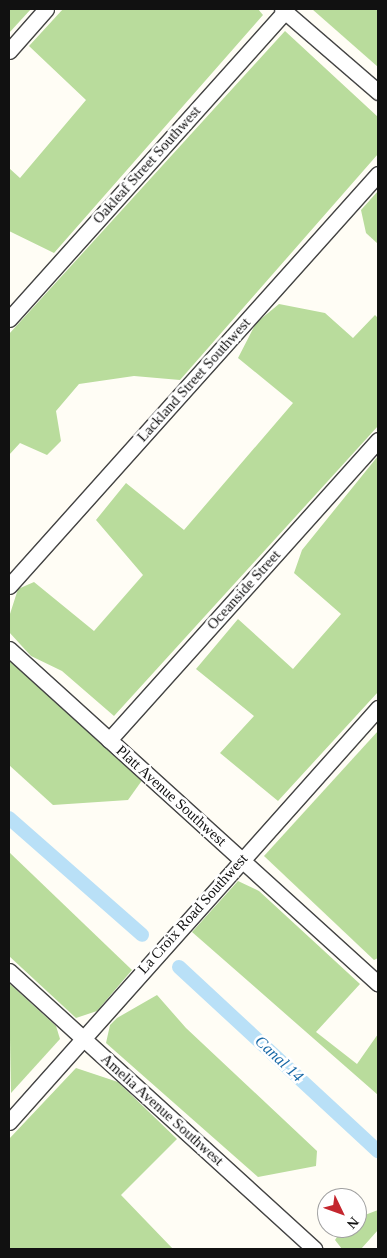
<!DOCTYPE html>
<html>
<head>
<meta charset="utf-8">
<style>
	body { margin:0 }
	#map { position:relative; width:387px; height:1258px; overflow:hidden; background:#fffdf5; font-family:Georgia,serif }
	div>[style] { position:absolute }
	.forest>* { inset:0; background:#b9dc9c }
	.canal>* { height:14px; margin:-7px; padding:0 7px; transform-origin:7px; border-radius:7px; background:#b9e0f7 }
	.roads { filter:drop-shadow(1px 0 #444) drop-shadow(-1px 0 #444) drop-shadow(0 1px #444) drop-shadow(0 -1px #444) }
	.minor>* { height:15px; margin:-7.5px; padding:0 7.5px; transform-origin:7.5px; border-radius:7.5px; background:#fff }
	span { translate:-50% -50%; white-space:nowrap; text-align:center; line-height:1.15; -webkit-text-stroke:5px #fff; paint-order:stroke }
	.street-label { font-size:15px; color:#111 }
	.water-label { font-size:16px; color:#1768a6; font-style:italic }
	.frame { position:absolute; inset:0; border:10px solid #111; pointer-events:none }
	.north { position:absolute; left:317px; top:1188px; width:50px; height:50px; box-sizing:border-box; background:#fff; border:1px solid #a0a0a0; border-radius:50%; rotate:132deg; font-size:14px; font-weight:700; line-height:20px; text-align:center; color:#111 }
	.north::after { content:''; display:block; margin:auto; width:18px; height:22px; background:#c4262e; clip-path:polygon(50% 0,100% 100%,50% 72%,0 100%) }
</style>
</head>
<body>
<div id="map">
	<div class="forest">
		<div style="clip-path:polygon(9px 9px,31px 9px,9px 33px)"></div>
		<div style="clip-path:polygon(63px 9px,258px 9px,263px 15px,54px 253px,9px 231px,9px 168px,20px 178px,86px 100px,29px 46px)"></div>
		<div style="clip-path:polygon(312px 9px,378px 9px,378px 67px)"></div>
		<div style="clip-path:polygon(285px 31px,378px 117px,378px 154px,180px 380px,134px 376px,79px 384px,56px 411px,61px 441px,47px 455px,20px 443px,9px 455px,9px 334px)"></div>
		<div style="clip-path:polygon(378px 191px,378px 244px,366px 233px,361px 210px)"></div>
		<div style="clip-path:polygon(279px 304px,325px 313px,353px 338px,375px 315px,378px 318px,378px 426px,114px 716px,62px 671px,31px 656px,9px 632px,9px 617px,18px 589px,34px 582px,94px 631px,143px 575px,96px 520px,126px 483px,184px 530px,293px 403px,238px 358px,256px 323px)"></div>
		<div style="clip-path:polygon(378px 456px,378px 692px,278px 801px,220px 753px,254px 716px,196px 669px,238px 619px,293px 669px,341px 614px,294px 573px,302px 550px)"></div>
		<div style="clip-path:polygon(9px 658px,143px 779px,128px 800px,53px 805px,9px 765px)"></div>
		<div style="clip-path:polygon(378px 731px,378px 958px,374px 960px,264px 856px)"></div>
		<div style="clip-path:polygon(9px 852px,132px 970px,97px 1011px,76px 1018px,9px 956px)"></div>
		<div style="clip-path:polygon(238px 881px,259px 891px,360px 984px,316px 1032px,357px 1064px,378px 1034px,378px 1095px,192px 932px)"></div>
		<div style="clip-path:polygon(9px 983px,56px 1026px,60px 1039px,11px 1093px)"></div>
		<div style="clip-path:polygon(157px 995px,186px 1028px,317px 1151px,316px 1166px,258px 1177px,106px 1043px,110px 1025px,117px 1018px)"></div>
		<div style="clip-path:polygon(76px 1068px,118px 1082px,177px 1139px,121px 1195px,173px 1249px,9px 1249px,9px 1139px)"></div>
		<div style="clip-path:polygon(378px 1210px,378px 1230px,361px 1249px,342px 1249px,335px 1240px,343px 1228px,357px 1228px,357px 1218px)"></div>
	</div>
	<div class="canal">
		<div style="left:9px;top:818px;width:177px;rotate:41.3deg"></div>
		<div style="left:179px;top:967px;width:271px;rotate:42.8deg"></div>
	</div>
	<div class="roads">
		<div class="minor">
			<div style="left:282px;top:9px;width:127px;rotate:40.8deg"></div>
			<div style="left:9px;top:51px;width:56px;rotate:-48.6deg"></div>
			<div style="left:9px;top:319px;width:414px;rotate:-48.1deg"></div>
			<div style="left:9px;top:586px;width:553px;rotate:-48.15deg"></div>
			<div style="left:9px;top:649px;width:498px;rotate:42.2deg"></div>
			<div style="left:109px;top:740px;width:403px;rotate:-48.1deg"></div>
			<div style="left:9px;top:971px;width:413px;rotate:42.3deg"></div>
			<div style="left:9px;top:1122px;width:555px;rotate:-48.29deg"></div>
		</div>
	</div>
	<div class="street-label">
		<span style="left:147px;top:165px;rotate:-48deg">Oakleaf Street Southwest</span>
		<span style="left:194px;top:380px;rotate:-48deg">Lackland Street Southwest</span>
		<span style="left:244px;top:590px;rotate:-48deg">Oceanside Street</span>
		<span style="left:171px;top:796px;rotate:42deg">Platt Avenue Southwest</span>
		<span style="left:193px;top:914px;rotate:-48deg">La Croix Road Southwest</span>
		<span style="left:162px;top:1110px;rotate:42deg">Amelia Avenue Southwest</span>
	</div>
	<div class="water-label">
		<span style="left:279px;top:1059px;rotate:43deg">Canal 14</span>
	</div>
	<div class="frame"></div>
	<div class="north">N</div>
</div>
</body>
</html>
